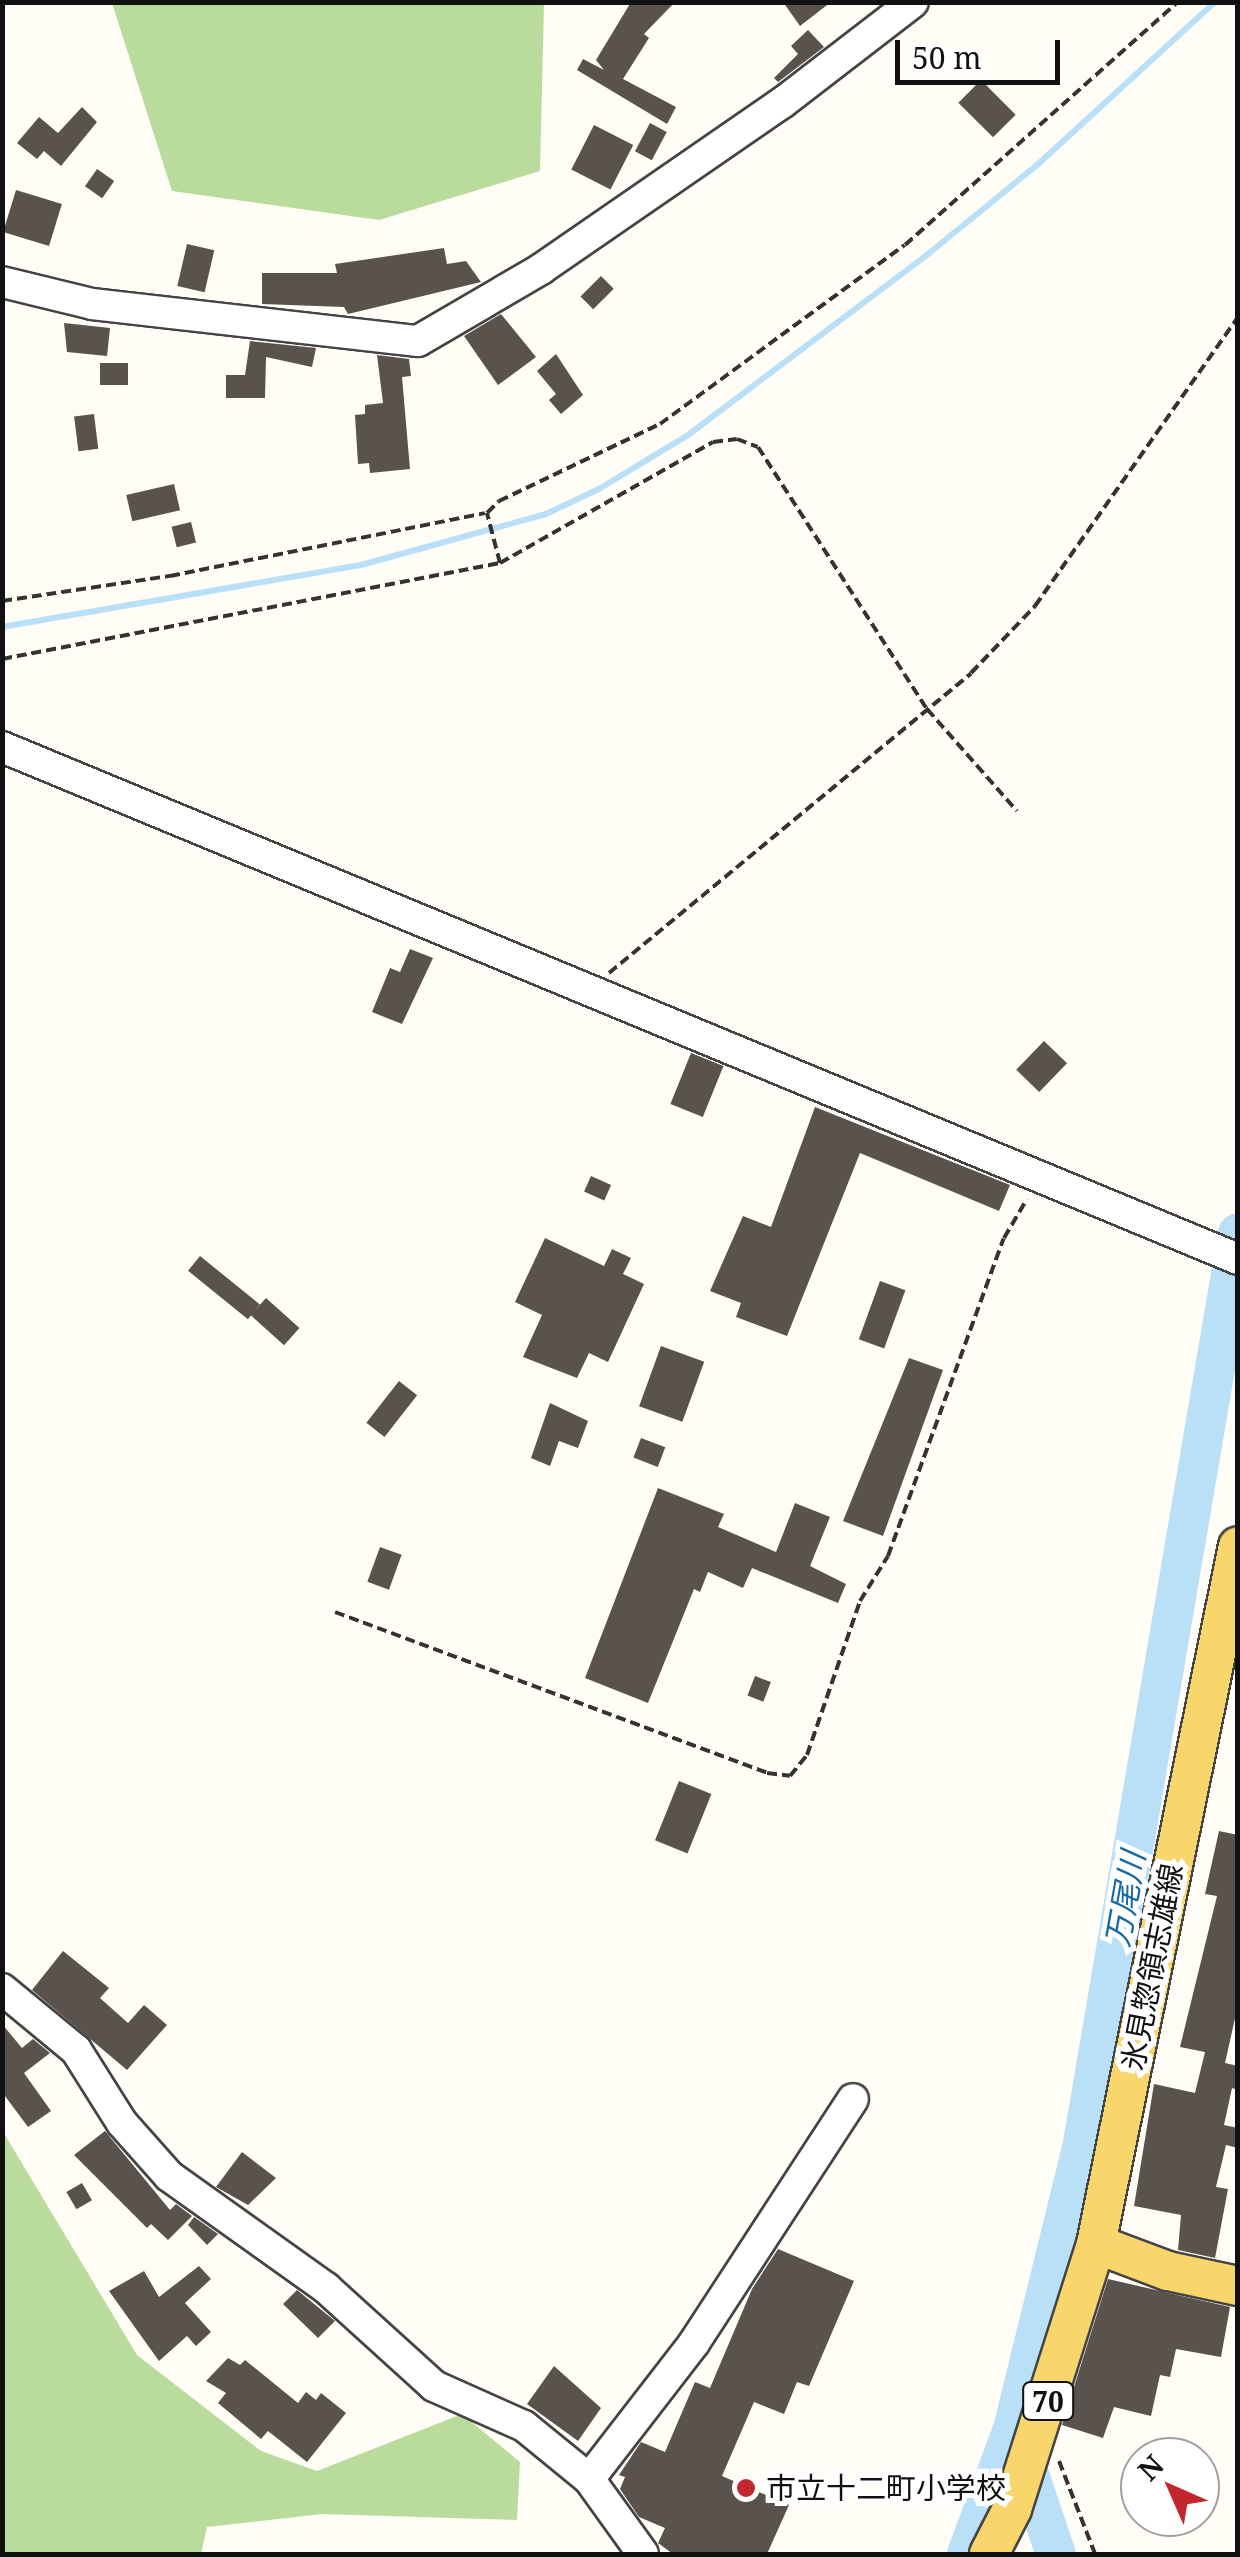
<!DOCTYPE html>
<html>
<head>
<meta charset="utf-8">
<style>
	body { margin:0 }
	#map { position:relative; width:1240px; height:2557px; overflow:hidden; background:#fffdf5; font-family:"Noto Serif","Noto Sans JP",serif }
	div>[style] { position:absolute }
	.forest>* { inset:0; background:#b9dc9c }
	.stream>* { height:6px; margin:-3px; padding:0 3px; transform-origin:3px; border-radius:3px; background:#b9e0f7 }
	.river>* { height:40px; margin:-20px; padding:0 20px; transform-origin:20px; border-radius:20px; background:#b9e0f7 }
	.building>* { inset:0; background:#5a524d; transform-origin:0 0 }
	.path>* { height:4px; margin-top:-2px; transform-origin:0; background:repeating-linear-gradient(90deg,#333 0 10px,transparent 0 15px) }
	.roads { filter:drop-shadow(2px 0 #444) drop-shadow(-2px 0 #444) drop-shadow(0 2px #444) drop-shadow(0 -2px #444) }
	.minor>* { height:30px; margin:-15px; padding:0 15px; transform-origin:15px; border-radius:15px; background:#fff }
	.major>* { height:38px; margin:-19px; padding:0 19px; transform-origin:19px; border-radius:19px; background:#f9d66b }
	.dots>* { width:28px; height:28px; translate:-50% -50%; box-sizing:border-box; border:5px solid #fff; border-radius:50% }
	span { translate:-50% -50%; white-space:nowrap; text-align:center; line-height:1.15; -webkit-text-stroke:10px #fff; paint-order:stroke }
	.shield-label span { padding:2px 8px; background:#fff; border:2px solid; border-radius:8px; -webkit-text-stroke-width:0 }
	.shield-label { font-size:28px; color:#111; font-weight:700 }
	.street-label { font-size:30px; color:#111 }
	.poi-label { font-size:30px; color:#111 }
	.left { translate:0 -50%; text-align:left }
	.water-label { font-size:32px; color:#1768a6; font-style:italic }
	.frame { position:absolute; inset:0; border:5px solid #111; pointer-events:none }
	.north { position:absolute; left:1120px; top:2437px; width:100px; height:100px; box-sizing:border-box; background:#fff; border:2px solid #a0a0a0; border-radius:50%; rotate:315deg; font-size:28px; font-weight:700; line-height:40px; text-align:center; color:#111 }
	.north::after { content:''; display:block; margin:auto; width:35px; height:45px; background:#c4262e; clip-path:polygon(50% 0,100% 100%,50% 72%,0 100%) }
	.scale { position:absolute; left:895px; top:40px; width:165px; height:45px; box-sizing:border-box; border:5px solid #111; border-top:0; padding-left:12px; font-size:30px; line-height:35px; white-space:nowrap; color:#111; -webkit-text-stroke:8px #fff; paint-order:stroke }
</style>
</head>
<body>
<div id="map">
	<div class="forest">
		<div style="clip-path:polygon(112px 3px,544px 3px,540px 171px,379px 220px,172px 191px)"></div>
		<div style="clip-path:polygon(2px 2130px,137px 2355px,261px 2451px,317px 2471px,462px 2414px,520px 2462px,517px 2520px,322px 2514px,207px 2527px,201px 2554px,3px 2554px)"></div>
	</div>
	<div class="stream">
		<div style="left:2px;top:627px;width:364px;rotate:-9.8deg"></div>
		<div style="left:361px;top:565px;width:192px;rotate:-15.4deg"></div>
		<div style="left:546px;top:514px;width:59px;rotate:-25.3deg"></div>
		<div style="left:599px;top:489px;width:104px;rotate:-31.2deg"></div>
		<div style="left:688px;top:435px;width:301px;rotate:-37deg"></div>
		<div style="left:928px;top:254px;width:139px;rotate:-39.2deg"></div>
		<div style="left:1036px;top:166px;width:243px;rotate:-42.5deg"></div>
	</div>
	<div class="river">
		<div style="left:1019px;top:2445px;width:115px;rotate:71.3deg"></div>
		<div style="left:967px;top:2554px;width:133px;rotate:-69.8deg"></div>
		<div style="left:1013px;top:2429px;width:288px;rotate:-76.2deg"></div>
		<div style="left:1082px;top:2149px;width:929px;rotate:-80.33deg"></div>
	</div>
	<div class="building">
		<div style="clip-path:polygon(631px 2px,675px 2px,644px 34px,649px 38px,623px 79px,676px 107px,667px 124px,577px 70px,583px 59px,604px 70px,596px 60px)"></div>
		<div style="clip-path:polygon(783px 2px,831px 2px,800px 26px)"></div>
		<div style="clip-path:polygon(808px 30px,824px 47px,778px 82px,774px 78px,798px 54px,791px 46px)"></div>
		<div style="left:981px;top:80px;width:49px;height:32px;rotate:45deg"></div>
		<div style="clip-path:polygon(82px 107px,97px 122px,61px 166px,44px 151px,37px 159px,17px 143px,39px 117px,58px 133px)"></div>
		<div style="left:650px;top:123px;width:19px;height:32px;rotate:28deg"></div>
		<div style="left:594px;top:125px;width:44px;height:50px;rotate:27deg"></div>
		<div style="left:97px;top:169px;width:21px;height:21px;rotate:35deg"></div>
		<div style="left:16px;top:190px;width:48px;height:44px;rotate:17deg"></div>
		<div style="left:187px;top:244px;width:28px;height:43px;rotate:13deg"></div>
		<div style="clip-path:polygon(444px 248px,447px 264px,466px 261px,481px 282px,348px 314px,344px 307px,262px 304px,262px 273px,337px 273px,335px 264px)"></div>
		<div style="left:601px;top:276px;width:18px;height:29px;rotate:45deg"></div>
		<div style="clip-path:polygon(501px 314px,536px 357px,498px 385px,464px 336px)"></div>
		<div style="clip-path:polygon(64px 323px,110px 328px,107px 356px,67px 352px)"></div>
		<div style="clip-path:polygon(250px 341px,316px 348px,312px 367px,266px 357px,265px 398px,226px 398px,226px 375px,245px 375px)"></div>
		<div style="clip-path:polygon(556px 354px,583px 395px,561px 414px,549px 400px,556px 394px,537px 371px)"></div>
		<div style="clip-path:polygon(377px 355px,409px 359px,411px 376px,402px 377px,410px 469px,370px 473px,369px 463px,358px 464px,355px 415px,365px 414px,365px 405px,383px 403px)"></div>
		<div style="left:100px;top:363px;width:28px;height:22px"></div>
		<div style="left:94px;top:414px;width:35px;height:20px;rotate:83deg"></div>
		<div style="left:174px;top:484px;width:27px;height:49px;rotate:77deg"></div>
		<div style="left:191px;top:522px;width:21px;height:20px;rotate:76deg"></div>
		<div style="clip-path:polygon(410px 949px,433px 958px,402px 1024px,372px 1012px,390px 968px,400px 972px)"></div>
		<div style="left:1044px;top:1041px;width:32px;height:40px;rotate:44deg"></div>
		<div style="left:691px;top:1053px;width:35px;height:55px;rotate:22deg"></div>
		<div style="clip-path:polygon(815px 1107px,1010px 1185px,999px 1211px,860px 1153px,787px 1336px,736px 1317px,741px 1303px,710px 1291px,743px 1216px,771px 1227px)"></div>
		<div style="left:591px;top:1176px;width:22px;height:17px;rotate:24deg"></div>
		<div style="clip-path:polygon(545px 1238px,604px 1266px,612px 1249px,631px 1258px,623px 1274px,644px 1284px,608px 1362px,589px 1353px,577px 1378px,523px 1357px,542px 1315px,515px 1302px)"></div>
		<div style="left:200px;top:1256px;width:77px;height:19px;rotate:39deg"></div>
		<div style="left:880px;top:1281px;width:27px;height:62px;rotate:20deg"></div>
		<div style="left:266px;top:1298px;width:45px;height:23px;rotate:42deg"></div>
		<div style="left:661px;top:1346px;width:46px;height:64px;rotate:20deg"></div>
		<div style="clip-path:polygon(909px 1358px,943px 1370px,883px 1536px,843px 1521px)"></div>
		<div style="left:399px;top:1381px;width:23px;height:53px;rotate:38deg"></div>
		<div style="clip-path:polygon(550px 1403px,588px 1421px,578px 1448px,559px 1441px,550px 1466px,531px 1458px)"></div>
		<div style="left:641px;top:1438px;width:26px;height:21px;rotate:21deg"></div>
		<div style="clip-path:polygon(658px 1488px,724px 1514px,718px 1527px,776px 1552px,795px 1503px,830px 1517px,810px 1566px,846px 1584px,838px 1603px,752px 1568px,743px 1588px,708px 1572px,700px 1592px,694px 1589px,648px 1703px,585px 1678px)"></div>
		<div style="left:380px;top:1547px;width:23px;height:37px;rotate:20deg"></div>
		<div style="left:755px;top:1676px;width:17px;height:21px;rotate:21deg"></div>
		<div style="left:679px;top:1781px;width:35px;height:64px;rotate:22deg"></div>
		<div style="clip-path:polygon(1219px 1831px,1238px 1835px,1238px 2005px,1225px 2063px,1238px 2066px,1238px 2090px,1232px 2088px,1224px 2125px,1238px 2128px,1238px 2148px,1226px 2145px,1216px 2187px,1228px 2189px,1215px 2258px,1178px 2250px,1181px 2215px,1134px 2206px,1154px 2084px,1195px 2093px,1205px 2052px,1180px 2047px,1217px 1896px,1205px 1894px)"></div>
		<div style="clip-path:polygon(63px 1951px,109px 1988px,100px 1998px,128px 2023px,144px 2005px,167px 2025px,127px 2070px,32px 1990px)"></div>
		<div style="clip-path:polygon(2px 2024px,22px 2048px,33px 2039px,50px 2053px,24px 2073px,51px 2111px,28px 2127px,2px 2092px)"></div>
		<div style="clip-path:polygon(105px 2131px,170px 2210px,176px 2204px,192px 2216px,168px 2240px,151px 2224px,147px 2228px,74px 2155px)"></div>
		<div style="clip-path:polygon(242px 2152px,276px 2178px,248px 2205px,216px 2187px)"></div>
		<div style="left:82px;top:2183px;width:20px;height:18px;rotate:60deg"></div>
		<div style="clip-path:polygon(194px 2217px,218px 2234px,207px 2245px,188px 2225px)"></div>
		<div style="clip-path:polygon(778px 2249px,854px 2281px,809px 2386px,797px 2382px,784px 2414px,754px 2402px,722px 2476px,789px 2505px,767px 2554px,673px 2554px,658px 2543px,665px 2528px,639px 2517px,620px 2489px,625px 2477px,619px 2475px,641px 2442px,665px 2452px,695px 2382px,710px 2388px,752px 2289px)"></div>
		<div style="clip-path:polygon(199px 2266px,211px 2279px,185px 2303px,211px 2332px,196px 2346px,187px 2336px,159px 2361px,109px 2291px,144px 2271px,159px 2297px)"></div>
		<div style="clip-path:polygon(1108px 2279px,1230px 2307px,1221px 2357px,1176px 2349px,1170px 2377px,1160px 2375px,1151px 2416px,1114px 2407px,1103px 2438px,1062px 2425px)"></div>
		<div style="clip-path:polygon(297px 2290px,335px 2321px,318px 2338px,283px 2304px)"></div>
		<div style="clip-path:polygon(228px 2358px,240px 2365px,245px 2360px,298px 2403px,306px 2392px,316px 2400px,321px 2393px,346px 2413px,307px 2462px,268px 2431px,261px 2439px,218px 2403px,226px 2393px,206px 2381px)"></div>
		<div style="clip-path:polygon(554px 2366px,601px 2408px,578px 2441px,527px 2404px)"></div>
	</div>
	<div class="path">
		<div style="left:500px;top:563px;width:52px;rotate:-104.6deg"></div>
		<div style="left:487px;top:513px;width:17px;rotate:-45deg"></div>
		<div style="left:499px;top:501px;width:178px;rotate:-25.6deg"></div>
		<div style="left:660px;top:424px;width:303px;rotate:-36.2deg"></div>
		<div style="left:905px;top:245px;width:365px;rotate:-41.7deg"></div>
		<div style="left:2px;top:601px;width:170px;rotate:-8.5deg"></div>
		<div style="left:170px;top:576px;width:321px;rotate:-11.3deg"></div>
		<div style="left:2px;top:659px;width:507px;rotate:-10.91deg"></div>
		<div style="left:500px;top:563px;width:245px;rotate:-29.6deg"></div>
		<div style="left:713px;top:442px;width:24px;rotate:-7deg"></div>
		<div style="left:737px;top:439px;width:22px;rotate:21deg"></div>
		<div style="left:758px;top:447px;width:312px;rotate:57.2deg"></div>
		<div style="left:927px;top:709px;width:136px;rotate:48.6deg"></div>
		<div style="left:609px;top:973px;width:470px;rotate:-39.6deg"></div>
		<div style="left:971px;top:673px;width:93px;rotate:-46.3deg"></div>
		<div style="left:1035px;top:606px;width:353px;rotate:-54.9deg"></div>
		<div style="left:335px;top:1612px;width:461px;rotate:20.4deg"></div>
		<div style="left:767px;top:1773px;width:23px;rotate:7deg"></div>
		<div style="left:790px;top:1776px;width:27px;rotate:-51deg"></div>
		<div style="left:807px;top:1755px;width:163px;rotate:-71deg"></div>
		<div style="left:860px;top:1601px;width:53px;rotate:-58.1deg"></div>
		<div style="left:888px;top:1556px;width:338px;rotate:-70deg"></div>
		<div style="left:1004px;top:1238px;width:45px;rotate:-59.5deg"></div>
		<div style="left:1059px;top:2461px;width:100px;rotate:68.8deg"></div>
	</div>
	<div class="roads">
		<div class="minor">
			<div style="left:2px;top:282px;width:93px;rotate:13.7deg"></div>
			<div style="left:92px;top:304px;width:328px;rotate:6.5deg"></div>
			<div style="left:418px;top:341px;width:143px;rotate:-30.3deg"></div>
			<div style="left:541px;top:269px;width:293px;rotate:-34.6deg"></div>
			<div style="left:782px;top:103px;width:165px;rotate:-37.6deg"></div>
			<div style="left:2px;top:747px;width:1338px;rotate:22.5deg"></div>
			<div style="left:2px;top:1989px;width:96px;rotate:39.5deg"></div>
			<div style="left:76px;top:2050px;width:86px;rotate:57.8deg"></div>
			<div style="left:122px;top:2123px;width:71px;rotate:48.4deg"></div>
			<div style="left:169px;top:2176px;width:193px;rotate:35.5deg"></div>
			<div style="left:326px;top:2288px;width:146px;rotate:42.2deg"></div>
			<div style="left:434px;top:2386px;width:98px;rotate:24deg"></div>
			<div style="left:524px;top:2426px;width:84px;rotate:39.2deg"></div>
			<div style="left:589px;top:2479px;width:92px;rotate:54.2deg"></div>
			<div style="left:589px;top:2479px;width:172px;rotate:-52.3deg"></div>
			<div style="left:694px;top:2343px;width:291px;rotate:-56.9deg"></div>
		</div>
		<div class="major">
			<div style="left:1096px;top:2244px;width:77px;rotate:20.6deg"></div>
			<div style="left:1168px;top:2271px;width:72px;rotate:12.1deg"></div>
			<div style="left:989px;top:2554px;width:51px;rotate:-62.9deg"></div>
			<div style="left:1012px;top:2509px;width:278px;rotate:-72.4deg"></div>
			<div style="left:1096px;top:2244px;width:712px;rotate:-78.5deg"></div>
		</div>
	</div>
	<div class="dots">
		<div style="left:746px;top:2488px;background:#c4262e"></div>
	</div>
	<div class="shield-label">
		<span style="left:1048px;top:2401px">70</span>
	</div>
	<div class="street-label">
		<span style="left:1152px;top:1967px;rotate:-79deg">氷見惣領志雄線</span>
	</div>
	<div class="poi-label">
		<span class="left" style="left:766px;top:2488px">市立十二町小学校</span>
	</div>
	<div class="water-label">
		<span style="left:1125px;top:1899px;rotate:-80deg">万尾川</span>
	</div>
	<div class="frame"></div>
	<div class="north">N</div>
	<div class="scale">50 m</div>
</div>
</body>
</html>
